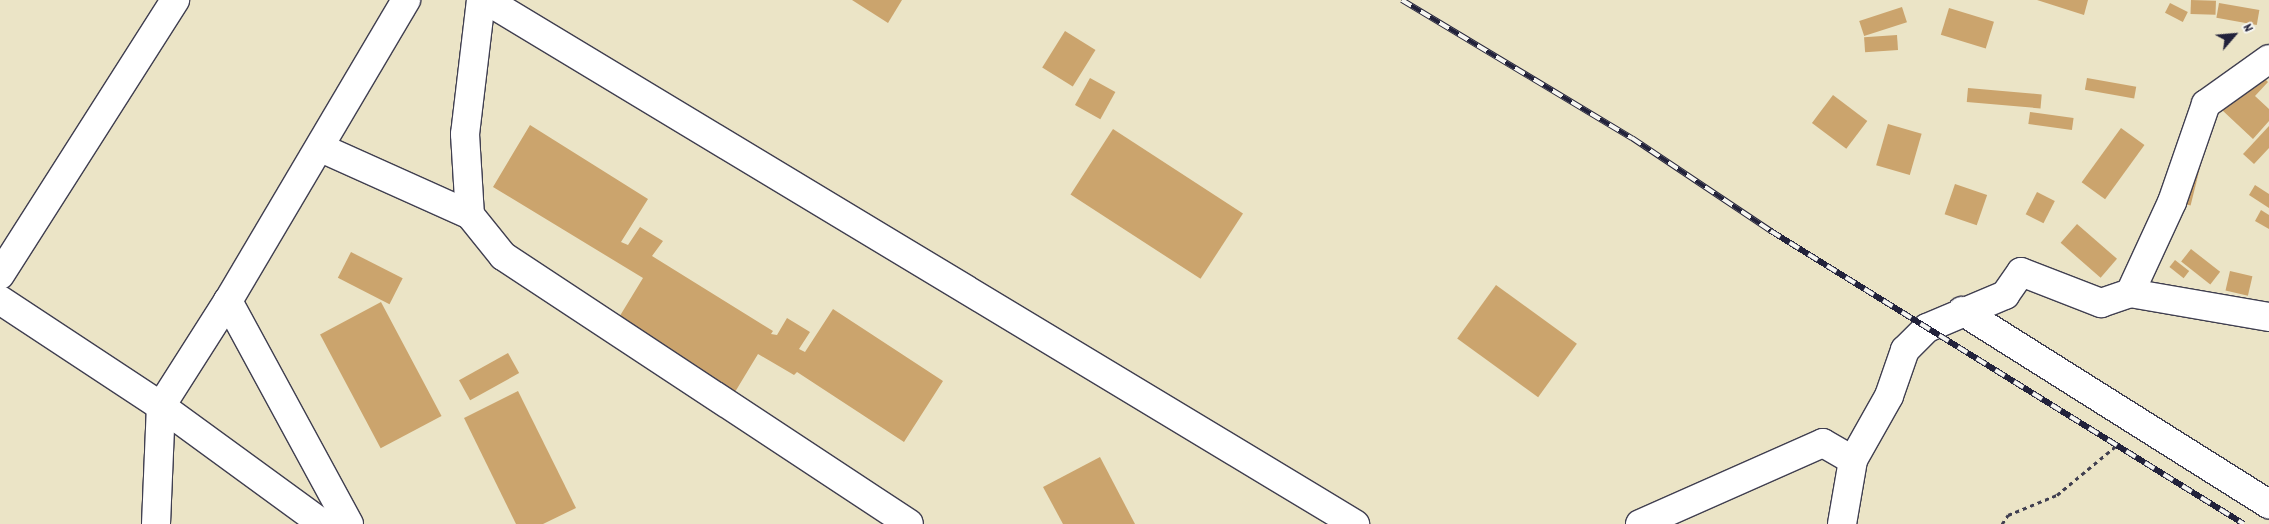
<!DOCTYPE html>
<html>
<head>
<meta charset="utf-8">
<style>
	body { margin:0 }
	#map { position:relative; width:2269px; height:524px; overflow:hidden; background:#ebe4c6; font-family:Dekko,sans-serif }
	div>[style] { position:absolute }
	.building>* { inset:0; background:#cba46d; transform-origin:0 0 }
	.path>* { height:3px; margin-top:-1.5px; transform-origin:0; background:repeating-linear-gradient(90deg,#403f50 0 4px,transparent 0 8px) }
	.roads { filter:drop-shadow(1px 0 #403f50) drop-shadow(-1px 0 #403f50) drop-shadow(0 1px #403f50) drop-shadow(0 -1px #403f50) }
	.minor>* { height:28px; margin:-14px; padding:0 14px; transform-origin:14px; border-radius:14px; background:#fff }
	.rail>* { height:5.5px; margin-top:-2.75px; transform-origin:0; background:repeating-linear-gradient(90deg,#f6f6f2 0 11px,#22223b 0 22px); box-sizing:border-box; border-block:1px solid #22223b }
	span { translate:-50% -50%; white-space:nowrap; text-align:center; line-height:1.15; -webkit-text-stroke:4px #f6f6f2; paint-order:stroke }
	.north { position:absolute; left:2209px; top:10px; width:50px; height:50px; -webkit-text-stroke:4px #f6f6f2; paint-order:stroke; rotate:63deg; font-size:14px; font-weight:700; line-height:20px; text-align:center; color:#22223b }
	.north::after { content:''; display:block; margin:auto; width:18px; height:22px; background:#22223b; clip-path:polygon(50% 0,100% 100%,50% 72%,0 100%) }
</style>
</head>
<body>
<div id="map">
	<div class="building">
		<div style="clip-path:polygon(852px 0,902px 0,888px 23px)"></div>
		<div style="clip-path:polygon(2037px 0,2088px 0,2084px 15px)"></div>
		<div style="left:2191px;top:0;width:25px;height:14px;rotate:2deg"></div>
		<div style="left:2170px;top:3px;width:20px;height:11px;rotate:27deg"></div>
		<div style="left:2219px;top:3px;width:41px;height:15px;rotate:10deg"></div>
		<div style="left:1902px;top:7px;width:16px;height:45px;rotate:72deg"></div>
		<div style="left:1949px;top:8px;width:47px;height:28px;rotate:17deg"></div>
		<div style="left:1065px;top:31px;width:36px;height:43px;rotate:32deg"></div>
		<div style="left:1897px;top:35px;width:15px;height:33px;rotate:86deg"></div>
		<div style="clip-path:polygon(2257px 71px,2268px 82px,2255px 96px,2269px 109px,2269px 121px,2253px 139px,2222px 110px)"></div>
		<div style="left:1090px;top:78px;width:29px;height:31px;rotate:29deg"></div>
		<div style="left:2087px;top:78px;width:50px;height:12px;rotate:10deg"></div>
		<div style="left:1968px;top:88px;width:74px;height:14px;rotate:5deg"></div>
		<div style="left:1833px;top:95px;width:43px;height:35px;rotate:37deg"></div>
		<div style="left:2030px;top:112px;width:44px;height:12px;rotate:8deg"></div>
		<div style="left:1888px;top:124px;width:35px;height:43px;rotate:16deg"></div>
		<div style="clip-path:polygon(530px 125px,648px 199px,621px 242px,628px 245px,640px 227px,663px 241px,652px 256px,773px 331px,771px 334px,777px 335px,787px 318px,810px 332px,799px 349px,805px 352px,833px 309px,943px 381px,904px 442px,797px 372px,794px 375px,758px 354px,735px 392px,618px 319px,643px 278px,493px 187px)"></div>
		<div style="clip-path:polygon(2269px 126px,2269px 148px,2254px 164px,2243px 154px)"></div>
		<div style="left:2121px;top:128px;width:29px;height:67px;rotate:36deg"></div>
		<div style="left:1113px;top:129px;width:155px;height:78px;rotate:33deg"></div>
		<div style="left:2191px;top:154px;width:12px;height:50px;rotate:14deg"></div>
		<div style="left:1955px;top:184px;width:34px;height:32px;rotate:19deg"></div>
		<div style="clip-path:polygon(2255px 185px,2269px 194px,2269px 208px,2249px 195px)"></div>
		<div style="left:2037px;top:192px;width:20px;height:25px;rotate:27deg"></div>
		<div style="clip-path:polygon(2261px 210px,2269px 215px,2269px 229px,2255px 221px)"></div>
		<div style="left:2077px;top:224px;width:53px;height:25px;rotate:41deg"></div>
		<div style="left:2191px;top:249px;width:37px;height:16px;rotate:38deg"></div>
		<div style="left:351px;top:252px;width:58px;height:29px;rotate:27deg"></div>
		<div style="left:2175px;top:260px;width:18px;height:9px;rotate:38deg"></div>
		<div style="left:2230px;top:271px;width:23px;height:20px;rotate:13deg"></div>
		<div style="left:1496px;top:285px;width:100px;height:66px;rotate:36deg"></div>
		<div style="left:381px;top:302px;width:129px;height:69px;rotate:62deg"></div>
		<div style="left:508px;top:353px;width:23px;height:56px;rotate:61deg"></div>
		<div style="clip-path:polygon(518px 391px,576px 508px,543px 524px,516px 524px,464px 418px)"></div>
		<div style="clip-path:polygon(1100px 457px,1135px 524px,1063px 524px,1043px 487px)"></div>
	</div>
	<div class="path">
		<div style="left:2002px;top:524px;width:11px;rotate:-56deg"></div>
		<div style="left:2008px;top:515px;width:53px;rotate:-22.2deg"></div>
		<div style="left:2057px;top:495px;width:78px;rotate:-39.8deg"></div>
	</div>
	<div class="roads">
		<div class="minor">
			<div style="left:481px;top:0;width:135px;rotate:96.8deg"></div>
			<div style="left:465px;top:134px;width:81px;rotate:86.5deg"></div>
			<div style="left:470px;top:215px;width:53px;rotate:51.2deg"></div>
			<div style="left:503px;top:256px;width:486px;rotate:33.4deg"></div>
			<div style="left:486px;top:0;width:1015px;rotate:31.09deg"></div>
			<div style="left:321px;top:148px;width:163px;rotate:24.2deg"></div>
			<div style="left:0;top:275px;width:326px;rotate:-57.5deg"></div>
			<div style="left:2130px;top:293px;width:100px;rotate:-65.2deg"></div>
			<div style="left:2172px;top:202px;width:104px;rotate:-70.9deg"></div>
			<div style="left:2206px;top:104px;width:77px;rotate:-35.5deg"></div>
			<div style="left:0;top:300px;width:193px;rotate:33.4deg"></div>
			<div style="left:161px;top:406px;width:200px;rotate:36.1deg"></div>
			<div style="left:1962px;top:311px;width:363px;rotate:32.2deg"></div>
			<div style="left:156px;top:524px;width:118px;rotate:-87.6deg"></div>
			<div style="left:161px;top:406px;width:125px;rotate:-57.5deg"></div>
			<div style="left:349px;top:524px;width:254px;rotate:-118.5deg"></div>
			<div style="left:228px;top:301px;width:350px;rotate:-59.4deg"></div>
			<div style="left:1640px;top:524px;width:200px;rotate:-23.9deg"></div>
			<div style="left:1823px;top:443px;width:34px;rotate:30deg"></div>
			<div style="left:1842px;top:524px;width:65px;rotate:-80.2deg"></div>
			<div style="left:1853px;top:460px;width:73px;rotate:-60.6deg"></div>
			<div style="left:1889px;top:396px;width:49px;rotate:-70.8deg"></div>
			<div style="left:1905px;top:350px;width:31px;rotate:-45deg"></div>
			<div style="left:1927px;top:328px;width:85px;rotate:-22.9deg"></div>
			<div style="left:2005px;top:295px;width:28px;rotate:-55deg"></div>
			<div style="left:2021px;top:272px;width:86px;rotate:21.2deg"></div>
			<div style="left:2101px;top:303px;width:31px;rotate:-19deg"></div>
			<div style="left:2130px;top:293px;width:141px;rotate:9.8deg"></div>
		</div>
	</div>
	<div class="rail">
		<div style="left:1402px;top:0;width:268px;rotate:31deg"></div>
		<div style="left:1632px;top:138px;width:167px;rotate:33.8deg"></div>
		<div style="left:1771px;top:231px;width:556px;rotate:31.78deg"></div>
	</div>
	<div class="north">N</div>
</div>
</body>
</html>
